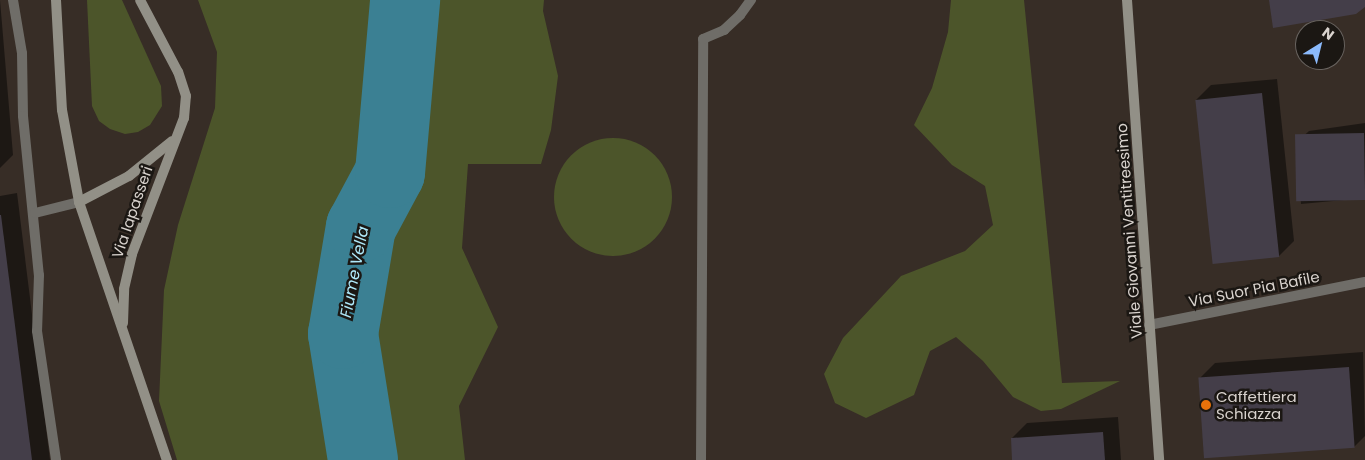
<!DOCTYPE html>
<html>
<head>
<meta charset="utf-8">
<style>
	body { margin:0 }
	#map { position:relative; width:1365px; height:460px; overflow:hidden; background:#372d26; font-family:Poppins,sans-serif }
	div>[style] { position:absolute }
	.green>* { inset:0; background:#4c552a }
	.round { border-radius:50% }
	.shadow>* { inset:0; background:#0007 }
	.river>* { height:70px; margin:-35px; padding:0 35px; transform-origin:35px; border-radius:35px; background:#3b8093 }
	.building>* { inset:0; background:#443e49; transform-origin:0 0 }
	.street>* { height:10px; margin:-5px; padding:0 5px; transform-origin:5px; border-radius:5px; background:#6f6d68 }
	.secondary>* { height:10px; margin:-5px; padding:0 5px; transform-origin:5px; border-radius:5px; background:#929087 }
	.dots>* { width:14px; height:14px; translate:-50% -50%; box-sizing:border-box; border:2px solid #1b1713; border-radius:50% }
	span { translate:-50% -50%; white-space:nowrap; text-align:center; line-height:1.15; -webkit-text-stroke:5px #1b1713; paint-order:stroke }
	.street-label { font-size:15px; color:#d9d3ce }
	.poi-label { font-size:15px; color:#d9d3ce }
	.left { translate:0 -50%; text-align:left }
	.water-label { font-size:16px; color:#afe9fa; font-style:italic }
	.north { position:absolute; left:1295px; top:20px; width:50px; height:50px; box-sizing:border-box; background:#1b1713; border:1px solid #67625e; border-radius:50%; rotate:36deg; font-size:14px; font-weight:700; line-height:20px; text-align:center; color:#d9d3ce }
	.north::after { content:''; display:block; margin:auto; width:18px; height:22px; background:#8bbafc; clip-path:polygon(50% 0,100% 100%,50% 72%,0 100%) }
</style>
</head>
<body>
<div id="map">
	<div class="green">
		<div style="clip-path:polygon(87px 0,122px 0,161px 86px,162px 106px,150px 125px,138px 132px,125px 134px,110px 129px,99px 121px,92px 106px)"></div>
		<div style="clip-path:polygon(198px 0,544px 0,543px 11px,558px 76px,551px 130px,541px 164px,468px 164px,462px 248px,498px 327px,459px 406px,465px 460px,177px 460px,159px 401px,164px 290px,178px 225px,215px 108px,217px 52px)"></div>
		<div style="clip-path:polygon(951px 0,1024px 0,1062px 383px,1120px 381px,1061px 409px,1041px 411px,1013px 397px,983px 361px,956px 337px,930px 351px,914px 395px,866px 418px,835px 403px,824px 374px,843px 338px,901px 276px,965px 251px,993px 225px,985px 186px,952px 165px,914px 125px,932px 88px,948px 32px)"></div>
		<div class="round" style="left:554px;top:138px;width:118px;height:118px"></div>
	</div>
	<div class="shadow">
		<div style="clip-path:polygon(0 0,13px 155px,0 168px)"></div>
		<div style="clip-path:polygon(1277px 79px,1294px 241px,1279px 256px,1196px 100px,1211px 85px)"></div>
		<div style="clip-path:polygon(1365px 123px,1365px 198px,1301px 204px,1297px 142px,1309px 131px)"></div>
		<div style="clip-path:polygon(17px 193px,50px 460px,0 460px,0 196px)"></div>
		<div style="clip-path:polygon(1363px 352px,1365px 436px,1354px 447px,1200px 378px,1215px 363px)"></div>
		<div style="clip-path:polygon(1118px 417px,1121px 460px,1013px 460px,1012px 438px,1027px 423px)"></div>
	</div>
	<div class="river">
		<div style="left:363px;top:460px;width:128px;rotate:-99deg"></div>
		<div style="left:343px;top:334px;width:109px;rotate:-80.5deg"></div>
		<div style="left:361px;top:227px;width:61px;rotate:-61.8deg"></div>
		<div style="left:390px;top:173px;width:174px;rotate:-85deg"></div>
	</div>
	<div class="building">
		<div style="clip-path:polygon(1269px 0,1365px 0,1365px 7px,1356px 14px,1273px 28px)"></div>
		<div style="left:1262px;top:93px;width:165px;height:67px;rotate:84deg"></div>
		<div style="left:1364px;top:133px;width:67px;height:69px;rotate:89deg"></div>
		<div style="clip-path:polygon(0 215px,1px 215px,32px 460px,0 460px)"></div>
		<div style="left:1349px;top:367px;width:81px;height:151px;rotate:86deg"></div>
		<div style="clip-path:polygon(1103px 432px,1105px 460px,1012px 460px,1011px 438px)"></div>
	</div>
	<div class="street">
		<div style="left:13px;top:0;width:54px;rotate:80.4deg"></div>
		<div style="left:22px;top:53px;width:63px;rotate:89.1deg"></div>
		<div style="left:23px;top:116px;width:160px;rotate:84.3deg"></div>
		<div style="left:39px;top:275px;width:56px;rotate:92deg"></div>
		<div style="left:37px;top:331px;width:130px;rotate:81.6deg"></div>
		<div style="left:35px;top:213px;width:45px;rotate:-14deg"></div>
		<div style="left:1149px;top:325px;width:220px;rotate:-11.3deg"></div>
		<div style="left:701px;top:460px;width:421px;rotate:-89.7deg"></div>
		<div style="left:703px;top:39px;width:23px;rotate:-23deg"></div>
		<div style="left:724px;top:30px;width:22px;rotate:-43deg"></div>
		<div style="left:740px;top:15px;width:19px;rotate:-54deg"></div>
	</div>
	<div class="secondary">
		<div style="left:56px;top:0;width:110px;rotate:86.9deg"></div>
		<div style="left:62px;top:110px;width:94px;rotate:79.5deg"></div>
		<div style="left:79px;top:202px;width:273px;rotate:71.2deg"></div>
		<div style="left:1127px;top:0;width:461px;rotate:86deg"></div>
		<div style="left:79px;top:202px;width:56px;rotate:-27.5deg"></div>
		<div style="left:129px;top:176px;width:55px;rotate:-39.1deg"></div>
		<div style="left:123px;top:323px;width:34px;rotate:-88deg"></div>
		<div style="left:124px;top:289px;width:36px;rotate:-77deg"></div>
		<div style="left:132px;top:254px;width:146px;rotate:-69.1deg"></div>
		<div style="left:184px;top:118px;width:22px;rotate:-85deg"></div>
		<div style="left:186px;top:96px;width:25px;rotate:-108deg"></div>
		<div style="left:178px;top:72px;width:81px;rotate:-117.8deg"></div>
	</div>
	<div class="dots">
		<div style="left:1206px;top:405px;background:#e8710a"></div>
	</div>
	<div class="street-label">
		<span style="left:132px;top:212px;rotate:-71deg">Via Iapasseri</span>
		<span style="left:1129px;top:231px;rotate:-94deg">Viale Giovanni Ventitreesimo</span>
		<span style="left:1254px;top:289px;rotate:-11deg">Via Suor Pia Bafile</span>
	</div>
	<div class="poi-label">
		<span class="left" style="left:1216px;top:405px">Caffettiera<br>Schiazza</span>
	</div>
	<div class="water-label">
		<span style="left:355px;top:272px;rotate:-79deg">Fiume Vella</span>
	</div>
	<div class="north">N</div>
</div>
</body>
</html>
